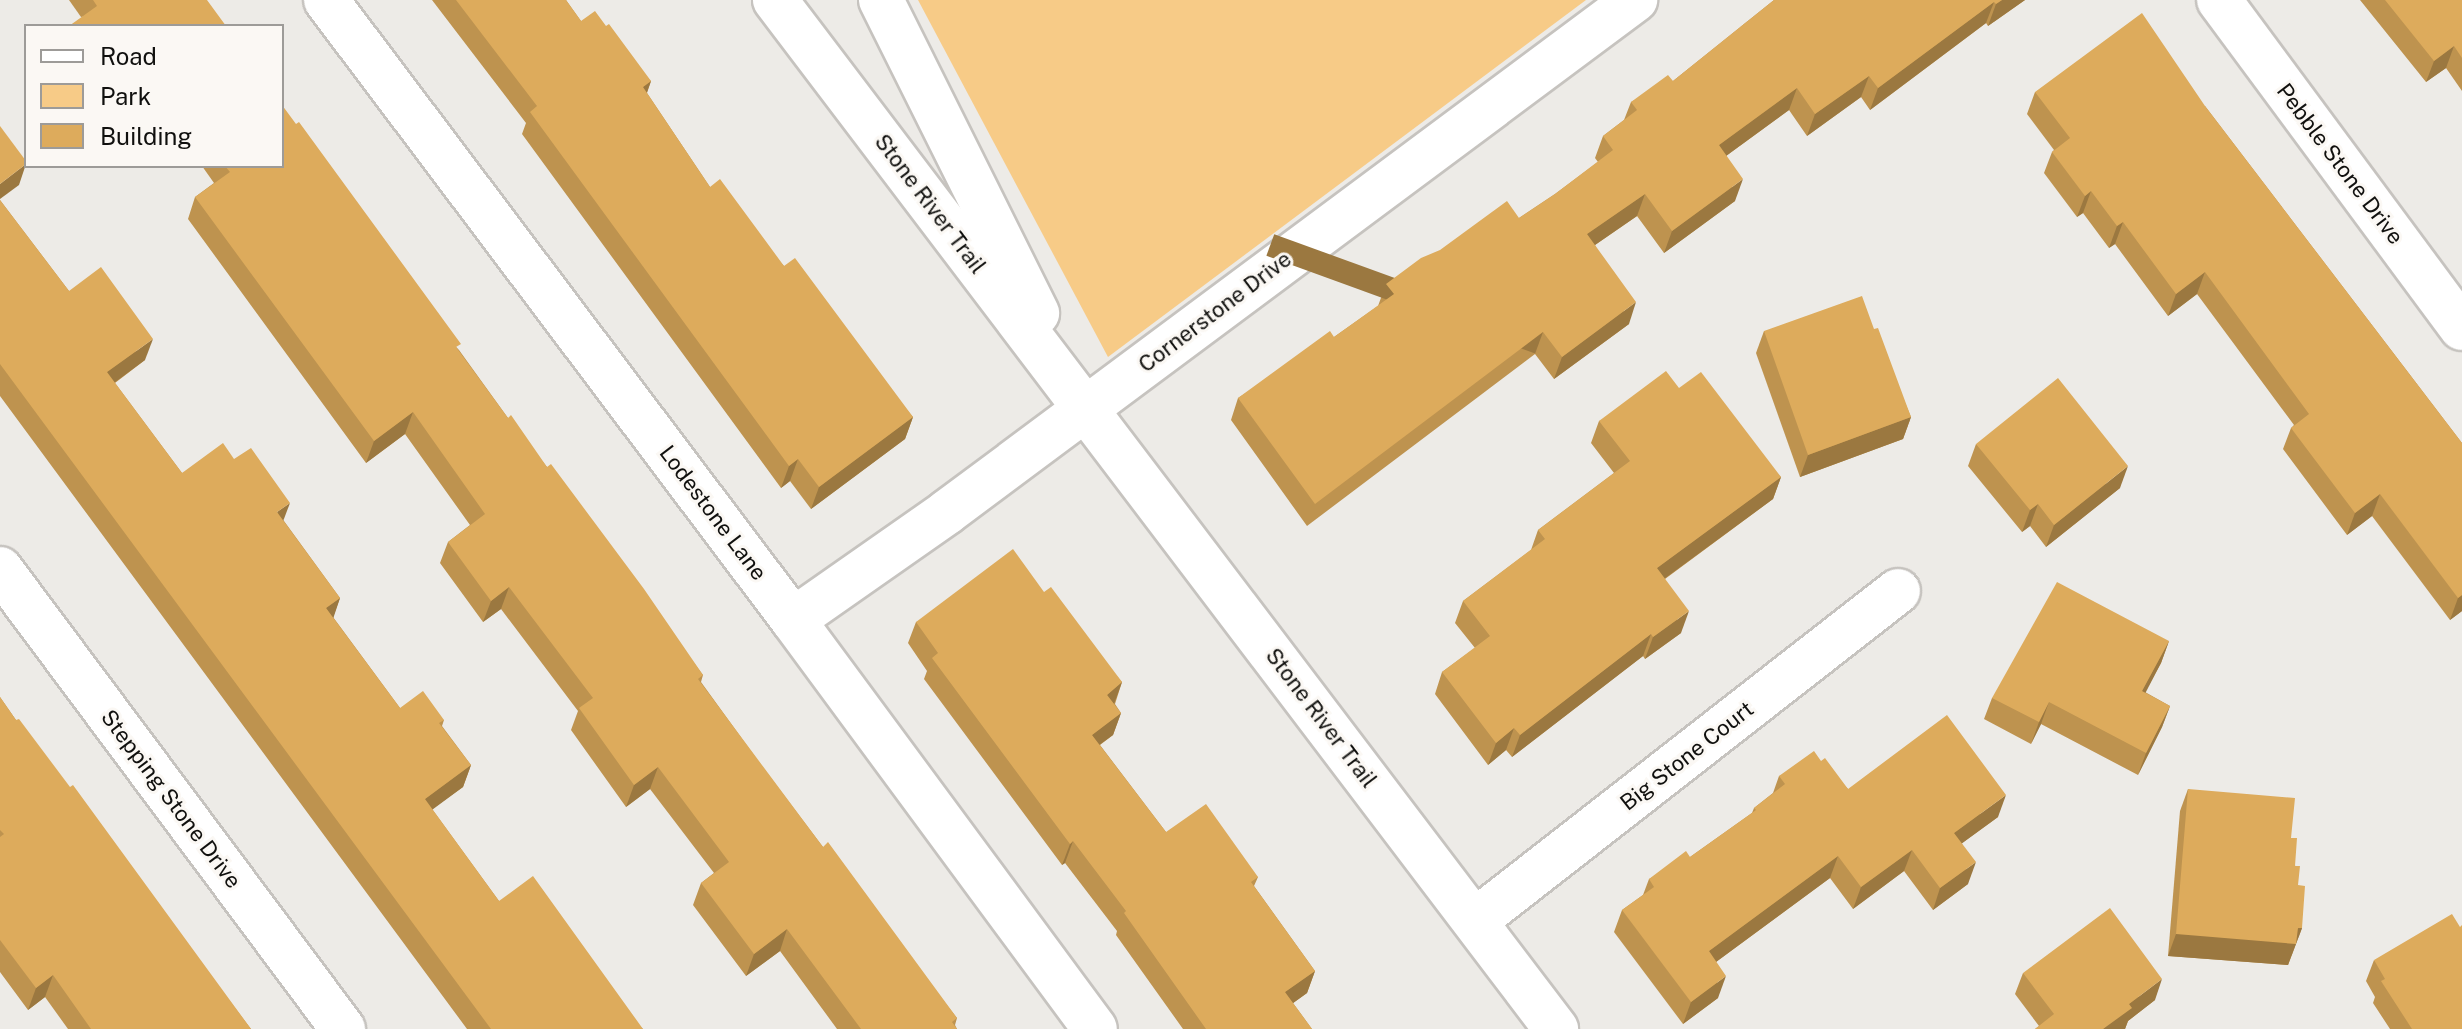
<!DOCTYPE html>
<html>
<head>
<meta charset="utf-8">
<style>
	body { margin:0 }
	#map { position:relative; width:2462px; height:1029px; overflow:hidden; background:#edebe7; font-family:"Public Sans",sans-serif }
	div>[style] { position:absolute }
	.green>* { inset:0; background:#f7cb87 }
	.roads { filter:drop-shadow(2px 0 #c6c3bf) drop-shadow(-2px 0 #c6c3bf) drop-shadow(0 2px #c6c3bf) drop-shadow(0 -2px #c6c3bf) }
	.minor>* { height:44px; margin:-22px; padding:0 22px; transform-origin:22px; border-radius:22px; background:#fff }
	.wall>* { inset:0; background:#be934f }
	.shaded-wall>* { inset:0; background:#9b7840; transform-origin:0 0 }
	.building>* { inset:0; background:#ddab5c }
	span { translate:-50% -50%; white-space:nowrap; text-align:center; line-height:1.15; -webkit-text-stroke:6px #fbf8f4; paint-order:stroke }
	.street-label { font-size:22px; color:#10100e }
	.legend { position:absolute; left:24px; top:24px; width:260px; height:144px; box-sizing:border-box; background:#fbf8f4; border:2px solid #9d9b98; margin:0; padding:10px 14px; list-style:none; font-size:24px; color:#10100e }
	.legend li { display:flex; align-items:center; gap:16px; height:40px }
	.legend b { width:40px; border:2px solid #9d9b98 }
</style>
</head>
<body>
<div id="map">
	<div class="green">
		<div style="clip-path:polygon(918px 0,1586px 0,1108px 357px)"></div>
	</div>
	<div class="roads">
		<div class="minor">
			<div style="left:326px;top:0;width:776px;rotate:53.01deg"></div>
			<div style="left:793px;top:620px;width:508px;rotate:53.56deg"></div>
			<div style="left:775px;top:0;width:1292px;rotate:52.8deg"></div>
			<div style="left:881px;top:0;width:350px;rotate:63.5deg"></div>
			<div style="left:2219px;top:0;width:408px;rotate:53.5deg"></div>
			<div style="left:0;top:569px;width:574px;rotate:53.29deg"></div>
			<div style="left:793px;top:620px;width:188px;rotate:-35deg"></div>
			<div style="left:947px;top:512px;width:858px;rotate:-36.66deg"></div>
			<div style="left:1476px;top:920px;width:535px;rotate:-37.94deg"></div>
		</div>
	</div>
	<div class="wall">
		<div style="clip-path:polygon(69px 0,207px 0,81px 17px)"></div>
		<div style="clip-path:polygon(432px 0,566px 0,581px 21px,651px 81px,647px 93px,710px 187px,784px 266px,913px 417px,905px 439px,811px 509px,790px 481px,781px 488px,522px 134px,526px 123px)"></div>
		<div style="clip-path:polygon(1774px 0,2025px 0,1988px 26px,1986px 23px,1870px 110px,1861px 97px,1807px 136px,1789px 110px,1726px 156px,1735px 201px,1664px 253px,1637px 216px,1595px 245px,1629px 324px,1554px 379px,1535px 354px,1307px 526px,1231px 420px,1238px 398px,1334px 337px,1378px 306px,1386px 284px,1519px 218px,1555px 194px,1598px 162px,1595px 158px,1603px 136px,1624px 120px,1631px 102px,1673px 81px)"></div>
		<div style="clip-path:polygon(2360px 0,2462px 0,2462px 91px,2446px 68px,2426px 82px)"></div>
		<div style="clip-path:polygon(2035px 92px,2205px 106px,2462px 443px,2462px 611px,2450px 620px,2372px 516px,2347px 535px,2283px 449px,2291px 428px,2294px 425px,2197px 294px,2168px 316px,2115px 244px,2109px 248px,2083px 213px,2077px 217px,2044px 173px,2052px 152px,2054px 150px,2027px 114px)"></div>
		<div style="clip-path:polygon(202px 166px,282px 166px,459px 350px,508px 418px,547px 467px,703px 675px,701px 682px,761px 765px,823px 847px,957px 1018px,955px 1025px,957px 1029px,837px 1029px,780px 951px,746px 976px,693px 905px,701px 883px,714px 873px,650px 789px,626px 807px,571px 730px,578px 711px,501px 609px,483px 622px,440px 563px,448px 542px,470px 525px,405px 434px,366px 463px,188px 219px,195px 197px,214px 183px)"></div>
		<div style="clip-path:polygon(0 200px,69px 291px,145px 360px,115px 383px,182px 473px,234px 459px,284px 521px,340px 598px,333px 617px,400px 708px,444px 720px,442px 726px,471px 765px,463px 787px,432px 809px,499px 901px,643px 1029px,467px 1029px,0 396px)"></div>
		<div style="clip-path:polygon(1874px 329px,1911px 417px,1903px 439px,1800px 477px,1756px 353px,1764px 331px)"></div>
		<div style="clip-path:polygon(1679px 388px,1781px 477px,1773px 499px,1665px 579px,1681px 633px,1645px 659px,1643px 656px,1512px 757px,1506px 750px,1488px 765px,1435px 694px,1442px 672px,1475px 648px,1455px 623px,1463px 601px,1531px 550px,1538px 530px,1614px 473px,1591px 443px,1599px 421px)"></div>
		<div style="clip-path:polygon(1976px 444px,2120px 488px,2046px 547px,2030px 526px,2022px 532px,1968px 466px)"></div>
		<div style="clip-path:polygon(1044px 592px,1122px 682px,1115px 704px,1121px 713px,1113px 735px,1100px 745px,1166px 832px,1258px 877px,1254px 886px,1315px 971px,1307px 993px,1293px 1003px,1312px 1029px,1183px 1029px,1116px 935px,1117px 931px,1065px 863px,1062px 865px,924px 679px,927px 671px,908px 643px,916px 622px)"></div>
		<div style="clip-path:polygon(2169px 641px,2161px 663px,2145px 692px,2170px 706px,2162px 727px,2138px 775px,2041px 724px,2031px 744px,1984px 719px,1992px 698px)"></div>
		<div style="clip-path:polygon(0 697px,16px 720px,251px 1029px,68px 1029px,45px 997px,28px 1010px,0 972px)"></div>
		<div style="clip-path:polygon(1821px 761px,1848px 789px,1998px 817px,1962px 843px,1968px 884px,1933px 910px,1904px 871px,1853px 909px,1830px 878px,1716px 962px,1718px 998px,1683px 1024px,1614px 932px,1622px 910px,1643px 895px,1649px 879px,1690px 857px,1752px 813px,1754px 808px,1773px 793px,1779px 776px)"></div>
		<div style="clip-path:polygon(2188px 789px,2291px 838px,2298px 885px,2302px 928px,2288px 965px,2168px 956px,2180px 811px)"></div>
		<div style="clip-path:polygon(2374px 960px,2462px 1029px,2390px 1029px,2373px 1003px,2375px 997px,2366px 981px)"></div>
		<div style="clip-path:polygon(2023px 973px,2155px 1000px,2128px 1021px,2125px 1029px,2035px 1029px,2039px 1026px,2015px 994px)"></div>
	</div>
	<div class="shaded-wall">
		<div style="clip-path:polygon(2002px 0,2025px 0,1988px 26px,1996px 4px)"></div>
		<div style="clip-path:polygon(1994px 2px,1986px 23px,1870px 110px,1878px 88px)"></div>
		<div style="clip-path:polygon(2454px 46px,2446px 68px,2426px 82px,2434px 61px)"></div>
		<div style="clip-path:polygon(1869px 76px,1861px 97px,1807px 136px,1815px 114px)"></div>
		<div style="clip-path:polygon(651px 81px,643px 103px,643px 87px)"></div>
		<div style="clip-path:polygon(1797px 88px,1789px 110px,1711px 167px,1719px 145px)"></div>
		<div style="clip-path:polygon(26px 164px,19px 185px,0 199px,0 184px)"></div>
		<div style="clip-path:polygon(1743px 179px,1735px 201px,1664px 253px,1672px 231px)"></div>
		<div style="clip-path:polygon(2091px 191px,2083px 213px,2077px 217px,2085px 196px)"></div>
		<div style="clip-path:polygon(1645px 194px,1637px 216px,1579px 256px,1587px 234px)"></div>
		<div style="clip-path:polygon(2123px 222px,2115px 244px,2109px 248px,2117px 226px)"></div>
		<div style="clip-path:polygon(2205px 272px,2197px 294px,2168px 316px,2176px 294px)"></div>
		<div style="clip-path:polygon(1636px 302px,1629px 324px,1554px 379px,1562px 357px)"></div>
		<div style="left:1543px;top:332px;width:23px;height:286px;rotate:110deg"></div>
		<div style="clip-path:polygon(153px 339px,145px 360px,99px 394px,107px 372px)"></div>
		<div style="clip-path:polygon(413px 412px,405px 434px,366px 463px,374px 441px)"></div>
		<div style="clip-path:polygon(913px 417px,905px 439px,811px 509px,819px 487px)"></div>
		<div style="clip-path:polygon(1911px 417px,1903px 439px,1800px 477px,1808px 455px)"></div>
		<div style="clip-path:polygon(798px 459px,790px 481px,781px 488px,789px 466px)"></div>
		<div style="clip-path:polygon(2128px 466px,2120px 488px,2046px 547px,2054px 525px)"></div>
		<div style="clip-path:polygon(1781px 477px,1773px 499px,1649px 590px,1657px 568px)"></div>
		<div style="clip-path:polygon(2380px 494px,2372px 516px,2347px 535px,2355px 513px)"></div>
		<div style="clip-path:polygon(290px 503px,282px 524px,277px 512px)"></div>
		<div style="clip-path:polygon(2038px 504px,2030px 526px,2022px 532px,2030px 510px)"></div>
		<div style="clip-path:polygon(509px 587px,501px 609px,483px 622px,491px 601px)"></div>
		<div style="clip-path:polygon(2462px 595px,2462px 611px,2450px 620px,2458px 598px)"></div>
		<div style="clip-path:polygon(340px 598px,333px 619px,326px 608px)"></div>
		<div style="clip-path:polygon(1689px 611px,1681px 633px,1645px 659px,1653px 637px)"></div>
		<div style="clip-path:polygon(1651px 634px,1643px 656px,1512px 757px,1520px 735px)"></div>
		<div style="clip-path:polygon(2169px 641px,2161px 663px,2135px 713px,2142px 691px)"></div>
		<div style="clip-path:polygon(1122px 682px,1114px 704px,1107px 695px)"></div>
		<div style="clip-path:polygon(2049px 702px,2041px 724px,2031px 744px,2039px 722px)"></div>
		<div style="clip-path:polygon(2170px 706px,2162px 727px,2138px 775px,2146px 753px)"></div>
		<div style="clip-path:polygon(1121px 713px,1113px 735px,1084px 756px,1092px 735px)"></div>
		<div style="clip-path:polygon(1514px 728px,1506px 750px,1488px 765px,1496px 743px)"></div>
		<div style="clip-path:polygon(471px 765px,463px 787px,417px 821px,425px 799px)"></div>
		<div style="clip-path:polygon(658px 767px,650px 789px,626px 807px,634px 785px)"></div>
		<div style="clip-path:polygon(2006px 795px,1998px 817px,1946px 855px,1954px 833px)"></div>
		<div style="clip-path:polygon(1073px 841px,1065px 863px,1062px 865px,1070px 844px)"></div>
		<div style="clip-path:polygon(1912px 850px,1904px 871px,1853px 909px,1861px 887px)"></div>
		<div style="clip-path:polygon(1838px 856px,1830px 878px,1701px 973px,1709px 951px)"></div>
		<div style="clip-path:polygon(1976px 862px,1968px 884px,1933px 910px,1940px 888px)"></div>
		<div style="clip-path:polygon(2302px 928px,2288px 965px,2168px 956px,2176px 934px)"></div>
		<div style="clip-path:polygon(787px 929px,780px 951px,746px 976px,754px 954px)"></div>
		<div style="clip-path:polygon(1315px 971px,1307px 993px,1278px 1014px,1285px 992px)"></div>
		<div style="clip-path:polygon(53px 975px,45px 997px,28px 1010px,36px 988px)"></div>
		<div style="clip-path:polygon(1726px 976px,1718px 998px,1683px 1024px,1691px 1002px)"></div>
		<div style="clip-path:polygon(2162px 979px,2155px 1000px,2128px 1021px,2125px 1029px,2103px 1029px,2129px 1004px)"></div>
	</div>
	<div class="building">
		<div style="clip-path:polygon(93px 0,207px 0,226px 26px,69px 26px,97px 6px)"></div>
		<div style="clip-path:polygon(456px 0,566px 0,581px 21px,595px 11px,606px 26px,609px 24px,651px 81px,643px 87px,710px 187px,720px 179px,784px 266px,795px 258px,913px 417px,819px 487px,798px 459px,789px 466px,530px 112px,537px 106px)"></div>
		<div style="clip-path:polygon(1774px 0,2002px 0,1996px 4px,1994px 2px,1878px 88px,1869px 76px,1815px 114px,1797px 88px,1719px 145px,1743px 179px,1672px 231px,1645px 194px,1587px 234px,1636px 302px,1562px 357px,1543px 332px,1315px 504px,1238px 398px,1330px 331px,1334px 337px,1394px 294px,1386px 284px,1421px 258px,1440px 250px,1507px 201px,1519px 218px,1555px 194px,1613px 150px,1603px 136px,1637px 110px,1631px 102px,1668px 75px,1673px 81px)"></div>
		<div style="clip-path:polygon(2385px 0,2462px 0,2462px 58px,2454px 46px,2434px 61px)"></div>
		<div style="clip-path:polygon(2142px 13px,2205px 106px,2462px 443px,2462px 595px,2458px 598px,2380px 494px,2355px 513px,2291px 428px,2309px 414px,2205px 272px,2176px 294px,2123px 222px,2117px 226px,2091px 191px,2085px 196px,2052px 152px,2070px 138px,2035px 92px)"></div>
		<div style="clip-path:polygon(282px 105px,296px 124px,299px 122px,461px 344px,456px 347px,508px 418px,511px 415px,547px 467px,551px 464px,644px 589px,703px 675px,698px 679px,823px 847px,828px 842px,957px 1018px,952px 1022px,957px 1029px,861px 1029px,787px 929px,754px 954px,701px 883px,729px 862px,658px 767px,634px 785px,579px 708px,593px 698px,509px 587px,491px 601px,448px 542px,485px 514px,413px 412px,374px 441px,195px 197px,230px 172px,225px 166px,282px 166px)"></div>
		<div style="clip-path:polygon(0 126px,26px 161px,26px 164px,0 184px)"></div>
		<div style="clip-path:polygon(0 200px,69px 291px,101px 267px,153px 339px,107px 372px,182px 473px,223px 443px,234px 459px,251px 448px,290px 503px,277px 512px,340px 598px,326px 608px,400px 708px,423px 691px,444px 720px,439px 723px,471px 765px,425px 799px,499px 901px,533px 876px,643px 1029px,491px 1029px,0 364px)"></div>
		<div style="clip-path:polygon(1862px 296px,1874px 329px,1878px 328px,1911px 417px,1808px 455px,1764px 331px)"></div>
		<div style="clip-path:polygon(1666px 371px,1679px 388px,1701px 372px,1781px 477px,1657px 568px,1689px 611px,1653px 637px,1651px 634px,1520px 735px,1514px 728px,1496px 743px,1442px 672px,1490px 636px,1463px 601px,1545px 539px,1538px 530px,1630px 461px,1599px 421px)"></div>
		<div style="clip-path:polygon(2058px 378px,2128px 466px,2054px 525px,2038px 504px,2030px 510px,1976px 444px)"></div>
		<div style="clip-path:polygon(1013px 549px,1044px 592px,1051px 587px,1122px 682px,1107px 695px,1121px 713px,1092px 735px,1166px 832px,1206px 804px,1258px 877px,1251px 882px,1315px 971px,1285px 992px,1312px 1029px,1206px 1029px,1124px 913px,1126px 911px,1073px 841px,1070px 844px,932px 658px,938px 653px,916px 622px)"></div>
		<div style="clip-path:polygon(2057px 582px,2169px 641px,2142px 691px,2170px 706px,2146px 753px,2049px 702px,2039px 722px,1992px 698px)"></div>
		<div style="clip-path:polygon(0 697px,16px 720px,19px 719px,70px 787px,73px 785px,251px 1029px,91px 1029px,53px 975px,36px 988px,0 940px,0 837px,4px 834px,0 830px)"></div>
		<div style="clip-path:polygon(1947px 715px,2006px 795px,1954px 833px,1976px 862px,1940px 888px,1912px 850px,1861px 887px,1838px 856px,1709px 951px,1726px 976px,1691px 1002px,1622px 910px,1654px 887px,1649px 879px,1686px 851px,1690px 857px,1756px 810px,1754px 808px,1785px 784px,1779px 776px,1814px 751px,1821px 761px,1825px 758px,1848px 789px)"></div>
		<div style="clip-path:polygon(2188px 789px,2295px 798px,2291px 838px,2297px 838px,2295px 866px,2300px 866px,2298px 885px,2305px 886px,2302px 928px,2298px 928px,2296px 944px,2176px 934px)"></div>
		<div style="clip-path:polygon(2110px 908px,2162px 979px,2129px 1004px,2132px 1008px,2103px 1029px,2035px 1029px,2054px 1014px,2023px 973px)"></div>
		<div style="clip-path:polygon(2452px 914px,2460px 927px,2462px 925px,2462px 1029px,2412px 1029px,2381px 981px,2385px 979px,2374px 960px)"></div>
	</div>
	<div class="street-label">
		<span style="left:2340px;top:164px;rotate:53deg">Pebble Stone Drive</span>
		<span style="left:930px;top:204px;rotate:53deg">Stone River Trail</span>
		<span style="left:1215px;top:312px;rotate:-37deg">Cornerstone Drive</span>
		<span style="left:713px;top:513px;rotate:53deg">Lodestone Lane</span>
		<span style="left:1321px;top:718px;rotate:53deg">Stone River Trail</span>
		<span style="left:1687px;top:756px;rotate:-38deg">Big Stone Court</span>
		<span style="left:171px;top:799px;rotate:53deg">Stepping Stone Drive</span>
	</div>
	<ul class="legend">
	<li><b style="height:10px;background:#fff"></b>Road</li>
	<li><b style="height:22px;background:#f7cb87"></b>Park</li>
	<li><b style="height:22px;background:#ddab5c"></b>Building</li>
	</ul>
</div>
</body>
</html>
